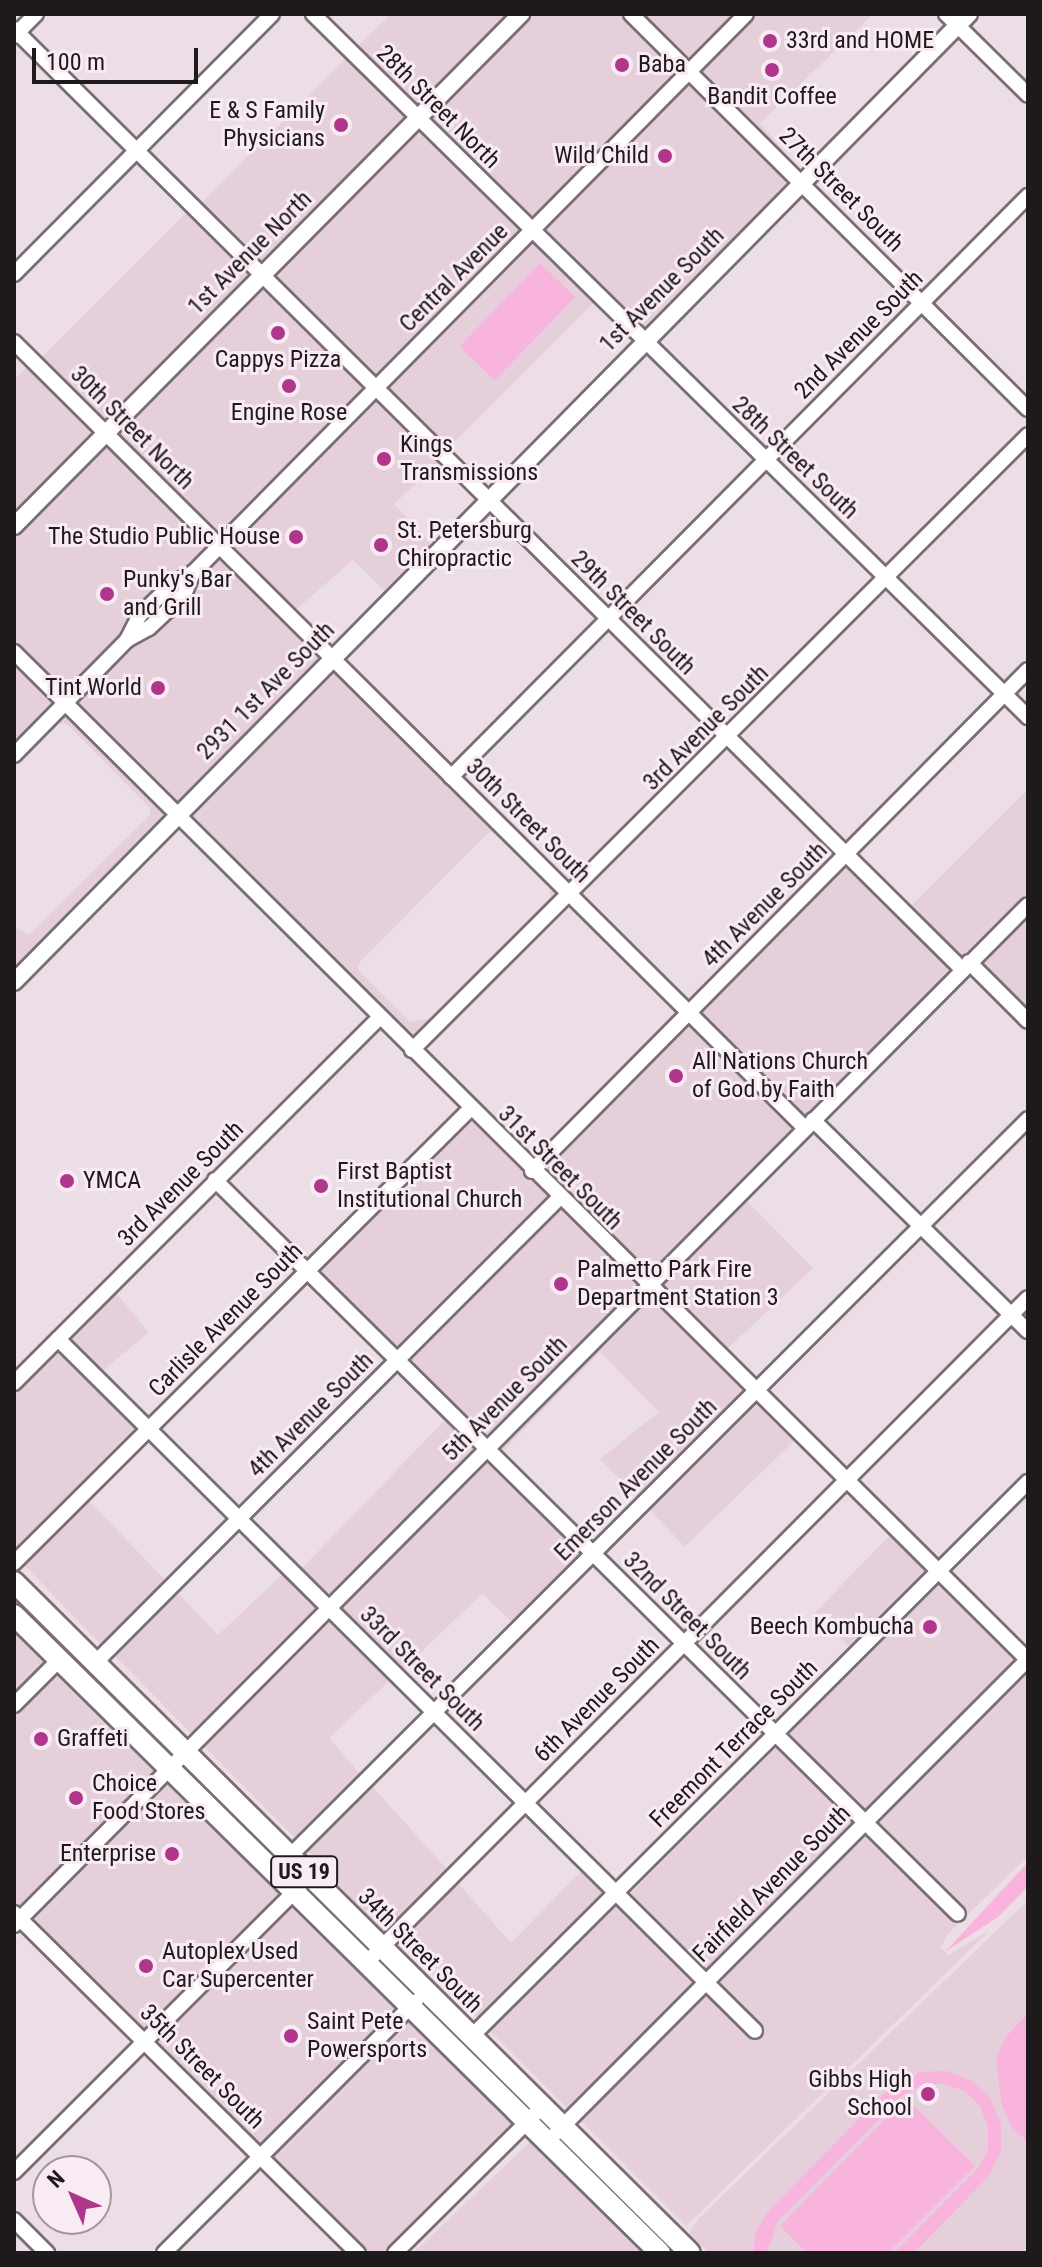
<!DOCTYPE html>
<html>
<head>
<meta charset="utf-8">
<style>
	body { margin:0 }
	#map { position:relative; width:1042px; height:2267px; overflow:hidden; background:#ecdee6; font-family:"Roboto Condensed",sans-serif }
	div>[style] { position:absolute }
	.built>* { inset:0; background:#e4cfdb; transform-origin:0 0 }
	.green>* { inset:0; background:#f9b4dd; transform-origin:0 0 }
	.roads { filter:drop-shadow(2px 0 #7a6e75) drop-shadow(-2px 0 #7a6e75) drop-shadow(0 2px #7a6e75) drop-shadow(0 -2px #7a6e75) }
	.minor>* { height:14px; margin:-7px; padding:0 7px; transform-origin:7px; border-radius:7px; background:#fff }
	.major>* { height:16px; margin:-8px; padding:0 8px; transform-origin:8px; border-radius:8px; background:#fff }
	.highway>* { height:20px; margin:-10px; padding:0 10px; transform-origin:10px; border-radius:10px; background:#fff }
	.dots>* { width:22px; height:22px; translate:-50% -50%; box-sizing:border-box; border:4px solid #f9ebf3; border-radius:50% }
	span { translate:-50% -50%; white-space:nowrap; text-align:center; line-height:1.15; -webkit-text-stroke:6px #f9ebf3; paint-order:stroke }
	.shield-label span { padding:2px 6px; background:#f9ebf3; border:2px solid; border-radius:6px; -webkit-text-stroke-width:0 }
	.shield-label { font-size:22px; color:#1e1a1c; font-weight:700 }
	.poi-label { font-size:24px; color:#1e1a1c }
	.left { translate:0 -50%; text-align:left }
	.right { translate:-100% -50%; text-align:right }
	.street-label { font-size:24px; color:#1e1a1c }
	.frame { position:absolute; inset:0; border:16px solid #1e1a1c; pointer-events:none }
	.north { position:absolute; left:32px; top:2155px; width:80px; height:80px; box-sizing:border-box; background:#f9ebf3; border:2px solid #a1979d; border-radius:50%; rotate:315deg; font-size:22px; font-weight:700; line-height:32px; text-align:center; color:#1e1a1c }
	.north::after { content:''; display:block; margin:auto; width:28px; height:36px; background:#af368a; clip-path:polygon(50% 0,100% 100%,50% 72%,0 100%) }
	.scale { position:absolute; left:32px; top:48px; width:166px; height:36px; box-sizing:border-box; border:4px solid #1e1a1c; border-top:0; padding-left:10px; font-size:24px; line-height:28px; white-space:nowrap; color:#1e1a1c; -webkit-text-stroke:6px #f9ebf3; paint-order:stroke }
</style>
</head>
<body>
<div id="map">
	<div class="built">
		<div style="clip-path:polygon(391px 14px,511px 14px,417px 109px,356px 48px)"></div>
		<div style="clip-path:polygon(529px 14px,623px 14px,681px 70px,531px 222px,426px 118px)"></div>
		<div style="clip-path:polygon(639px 14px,737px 14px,689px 62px)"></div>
		<div style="clip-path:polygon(755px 14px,873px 14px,760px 123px,802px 173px,699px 71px)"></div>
		<div style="left:348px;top:56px;width:86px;height:211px;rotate:45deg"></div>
		<div style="left:690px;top:79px;width:146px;height:214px;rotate:45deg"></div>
		<div style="left:418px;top:126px;width:148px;height:211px;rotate:45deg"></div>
		<div style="left:188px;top:211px;width:92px;height:210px;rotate:45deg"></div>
		<div style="left:532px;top:240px;width:88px;height:211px;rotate:45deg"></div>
		<div style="left:262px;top:285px;width:147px;height:210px;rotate:45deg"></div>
		<div style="clip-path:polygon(29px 365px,97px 433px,14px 517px,14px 380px)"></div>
		<div style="clip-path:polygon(375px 398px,440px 461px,394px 504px,434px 547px,387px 593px,353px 560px,293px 612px,228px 547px)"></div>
		<div style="clip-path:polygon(106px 442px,211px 546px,64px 694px,14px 645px,14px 535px)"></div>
		<div style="clip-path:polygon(220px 555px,324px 657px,176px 807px,73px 704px,132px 644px,154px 633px,188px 600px,198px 577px)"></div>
		<div style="clip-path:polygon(14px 661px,56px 703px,14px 746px)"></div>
		<div style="clip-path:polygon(evenodd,333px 666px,562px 894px,416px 1036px,382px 1013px,185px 816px,333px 666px,489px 832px,497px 833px,548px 884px,551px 897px,433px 1018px,410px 1022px,359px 971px,358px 964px,489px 832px)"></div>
		<div style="clip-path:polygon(65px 712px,168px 815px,14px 973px,14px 927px,29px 935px,150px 815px,150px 808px,67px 724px,59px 723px,14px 768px)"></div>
		<div style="clip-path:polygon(1028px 789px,1028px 896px,962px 961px,909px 908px)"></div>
		<div style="left:847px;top:863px;width:151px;height:210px;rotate:45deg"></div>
		<div style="clip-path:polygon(1028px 914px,1028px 1013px,978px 963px)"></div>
		<div style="left:690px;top:1020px;width:151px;height:213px;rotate:45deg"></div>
		<div style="left:471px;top:1117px;width:112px;height:219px;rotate:45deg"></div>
		<div style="clip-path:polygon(813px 1129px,747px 1201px,813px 1268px,723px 1353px,656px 1287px)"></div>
		<div style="left:560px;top:1206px;width:112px;height:218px;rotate:45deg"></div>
		<div style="left:114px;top:1291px;width:54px;height:67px;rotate:50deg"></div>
		<div style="clip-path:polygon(648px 1295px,746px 1391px,639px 1499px,600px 1459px,659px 1412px,600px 1352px,500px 1454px,495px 1449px)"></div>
		<div style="clip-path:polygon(59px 1347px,140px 1428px,14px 1554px,14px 1392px)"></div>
		<div style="left:756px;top:1400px;width:56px;height:153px;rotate:46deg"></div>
		<div style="left:447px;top:1418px;width:43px;height:212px;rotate:44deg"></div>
		<div style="clip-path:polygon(487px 1457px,584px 1553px,514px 1624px,482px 1594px,401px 1671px,337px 1608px)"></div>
		<div style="left:87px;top:1499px;width:115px;height:91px;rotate:46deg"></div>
		<div style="left:891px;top:1534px;width:53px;height:110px;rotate:44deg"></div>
		<div style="clip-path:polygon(285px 1572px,320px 1607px,193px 1735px,113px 1654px,176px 1591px,218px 1635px)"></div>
		<div style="left:939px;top:1580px;width:112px;height:219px;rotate:45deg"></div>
		<div style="clip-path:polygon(329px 1616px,392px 1678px,329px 1738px,362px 1776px,298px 1841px,202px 1744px)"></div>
		<div style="clip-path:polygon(14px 1623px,51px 1660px,14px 1696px)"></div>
		<div style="clip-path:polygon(1028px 1668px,1028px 1856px,948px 1934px,941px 1948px,949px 1955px,990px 1930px,686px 2226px,581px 2121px,865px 1831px,959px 1923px,966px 1914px,873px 1823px)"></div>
		<div style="clip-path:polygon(60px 1669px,160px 1768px,19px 1910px,14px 1905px,14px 1714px)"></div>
		<div style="left:779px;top:1745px;width:109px;height:214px;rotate:45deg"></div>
		<div style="left:169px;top:1777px;width:163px;height:199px;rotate:45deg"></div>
		<div style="left:371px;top:1785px;width:116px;height:91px;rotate:48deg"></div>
		<div style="clip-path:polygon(584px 1868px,607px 1892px,479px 2020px,398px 1940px,456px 1881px,511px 1943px)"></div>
		<div style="clip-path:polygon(1028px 1900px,1028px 2253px,709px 2253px,689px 2233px,698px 2219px)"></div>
		<div style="left:294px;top:1901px;width:150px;height:199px;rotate:45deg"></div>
		<div style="left:616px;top:1901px;width:114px;height:181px;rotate:45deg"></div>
		<div style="clip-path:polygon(409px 2016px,515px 2124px,386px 2253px,367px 2253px,269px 2157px)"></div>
		<div style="clip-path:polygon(531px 2141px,641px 2253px,413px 2253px)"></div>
	</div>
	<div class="green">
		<div style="left:540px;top:263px;width:49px;height:116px;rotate:44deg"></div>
		<div style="clip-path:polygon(1028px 1862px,1028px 1885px,1021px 1894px,998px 1917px,946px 1951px)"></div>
		<div style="clip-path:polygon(1028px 2013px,1028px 2142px,1012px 2127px,1002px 2106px,996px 2060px,1005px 2038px)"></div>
		<div style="clip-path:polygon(947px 2071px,972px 2081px,991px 2099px,1001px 2124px,1001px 2151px,989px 2176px,914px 2253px,894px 2253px,978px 2168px,988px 2149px,988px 2127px,980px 2106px,965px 2091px,944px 2084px,923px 2085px,903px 2095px,778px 2221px,767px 2253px,753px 2253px,756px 2231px,770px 2209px,886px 2092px,920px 2072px)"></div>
		<div style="clip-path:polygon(906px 2098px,975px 2166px,888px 2253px,807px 2253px,780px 2226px)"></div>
	</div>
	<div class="roads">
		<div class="minor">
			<div style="left:313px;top:14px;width:1003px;rotate:44.52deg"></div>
			<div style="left:631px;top:14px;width:560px;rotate:44.86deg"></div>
			<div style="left:946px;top:14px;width:115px;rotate:44.6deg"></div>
			<div style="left:14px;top:29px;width:1335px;rotate:44.76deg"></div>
			<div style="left:14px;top:36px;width:31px;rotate:-45deg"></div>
			<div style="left:14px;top:274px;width:366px;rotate:-45.2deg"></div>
			<div style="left:14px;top:342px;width:1115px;rotate:44.82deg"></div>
			<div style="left:127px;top:640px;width:25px;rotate:-29deg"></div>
			<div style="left:149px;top:628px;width:48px;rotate:-43.3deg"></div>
			<div style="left:184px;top:595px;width:24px;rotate:-68deg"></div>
			<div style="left:14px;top:652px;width:1430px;rotate:44.83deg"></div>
			<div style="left:14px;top:755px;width:161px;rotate:-45.5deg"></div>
			<div style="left:127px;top:640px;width:27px;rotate:-63deg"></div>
			<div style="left:139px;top:616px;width:46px;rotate:-44.1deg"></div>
			<div style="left:172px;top:584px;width:24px;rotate:-28deg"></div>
			<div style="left:193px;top:573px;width:786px;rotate:-45.31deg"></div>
			<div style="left:451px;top:777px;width:819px;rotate:-45.2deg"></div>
			<div style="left:969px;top:962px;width:83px;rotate:45deg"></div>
			<div style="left:412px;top:1050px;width:870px;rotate:-44.95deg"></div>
			<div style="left:813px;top:1120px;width:301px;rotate:44.5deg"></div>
			<div style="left:532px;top:1171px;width:705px;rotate:-45.29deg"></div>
			<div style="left:215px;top:1180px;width:1044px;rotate:44.65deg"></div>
			<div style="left:58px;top:1339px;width:982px;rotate:44.79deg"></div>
			<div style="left:14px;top:1383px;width:516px;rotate:-45deg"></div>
			<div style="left:14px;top:1563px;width:643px;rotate:-44.87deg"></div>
			<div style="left:95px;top:1663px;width:657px;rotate:-45.06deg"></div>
			<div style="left:14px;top:1705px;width:64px;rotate:-45deg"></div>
			<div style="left:284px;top:1862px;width:1051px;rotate:-44.96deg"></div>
			<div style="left:14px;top:1913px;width:484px;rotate:44.7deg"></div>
			<div style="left:14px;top:1925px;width:1438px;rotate:-45.17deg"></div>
			<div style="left:366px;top:1963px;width:938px;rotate:-45.13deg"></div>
			<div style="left:470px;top:2038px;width:788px;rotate:-44.9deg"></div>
			<div style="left:556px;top:2133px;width:669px;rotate:-45.12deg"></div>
			<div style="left:14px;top:2172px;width:404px;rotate:-45deg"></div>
			<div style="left:14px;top:2220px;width:47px;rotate:45deg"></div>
			<div style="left:164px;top:2253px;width:356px;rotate:-45deg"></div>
			<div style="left:395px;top:2253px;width:209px;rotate:-44.8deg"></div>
		</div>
		<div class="major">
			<div style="left:14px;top:526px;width:721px;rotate:-45.28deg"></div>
			<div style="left:14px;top:982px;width:1360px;rotate:-45.39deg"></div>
		</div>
		<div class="highway">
			<div style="left:14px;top:1582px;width:952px;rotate:44.79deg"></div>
			<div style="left:14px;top:1615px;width:908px;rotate:44.64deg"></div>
		</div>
	</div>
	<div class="dots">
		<div style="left:770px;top:41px;background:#af368a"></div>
		<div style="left:622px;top:65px;background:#af368a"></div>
		<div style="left:772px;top:70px;background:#af368a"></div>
		<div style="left:341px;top:125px;background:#af368a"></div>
		<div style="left:665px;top:156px;background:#af368a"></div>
		<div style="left:278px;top:333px;background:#af368a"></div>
		<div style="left:289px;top:386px;background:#af368a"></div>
		<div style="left:384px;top:459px;background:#af368a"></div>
		<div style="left:296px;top:537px;background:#af368a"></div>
		<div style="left:381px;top:545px;background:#af368a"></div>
		<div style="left:107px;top:594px;background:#af368a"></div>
		<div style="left:158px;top:688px;background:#af368a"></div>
		<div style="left:676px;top:1076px;background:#af368a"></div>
		<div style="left:67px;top:1181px;background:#af368a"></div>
		<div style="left:321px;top:1186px;background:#af368a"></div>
		<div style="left:561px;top:1284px;background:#af368a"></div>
		<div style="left:930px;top:1627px;background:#af368a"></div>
		<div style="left:41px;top:1739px;background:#af368a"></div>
		<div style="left:76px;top:1798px;background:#af368a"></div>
		<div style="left:172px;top:1854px;background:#af368a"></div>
		<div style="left:146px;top:1966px;background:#af368a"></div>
		<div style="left:291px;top:2036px;background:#af368a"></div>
		<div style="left:928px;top:2094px;background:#af368a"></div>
	</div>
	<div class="shield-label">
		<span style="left:304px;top:1872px">US 19</span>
	</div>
	<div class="poi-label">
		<span class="left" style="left:786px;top:41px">33rd and HOME</span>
		<span class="left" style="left:638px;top:65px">Baba</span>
		<span style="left:772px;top:97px">Bandit Coffee</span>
		<span class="right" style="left:325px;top:125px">E &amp; S Family<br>Physicians</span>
		<span class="right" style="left:649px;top:156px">Wild Child</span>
		<span style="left:278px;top:360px">Cappys Pizza</span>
		<span style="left:289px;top:413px">Engine Rose</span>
		<span class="left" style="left:400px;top:459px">Kings<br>Transmissions</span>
		<span class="left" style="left:397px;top:545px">St. Petersburg<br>Chiropractic</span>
		<span class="right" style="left:280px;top:537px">The Studio Public House</span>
		<span class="left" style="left:123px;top:594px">Punky's Bar<br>and Grill</span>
		<span class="right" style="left:142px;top:688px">Tint World</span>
		<span class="left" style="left:692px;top:1076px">All Nations Church<br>of God by Faith</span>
		<span class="left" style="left:337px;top:1186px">First Baptist<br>Institutional Church</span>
		<span class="left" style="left:83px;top:1181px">YMCA</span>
		<span class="left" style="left:577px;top:1284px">Palmetto Park Fire<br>Department Station 3</span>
		<span class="right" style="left:914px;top:1627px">Beech Kombucha</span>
		<span class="left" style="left:57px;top:1739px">Graffeti</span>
		<span class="left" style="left:92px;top:1798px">Choice<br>Food Stores</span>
		<span class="right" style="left:156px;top:1854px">Enterprise</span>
		<span class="left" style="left:162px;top:1966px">Autoplex Used<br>Car Supercenter</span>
		<span class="left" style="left:307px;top:2036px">Saint Pete<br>Powersports</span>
		<span class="right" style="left:912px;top:2094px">Gibbs High<br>School</span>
	</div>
	<div class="street-label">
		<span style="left:438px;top:107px;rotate:45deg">28th Street North</span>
		<span style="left:841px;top:190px;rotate:45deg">27th Street South</span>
		<span style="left:250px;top:253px;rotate:-45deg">1st Avenue North</span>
		<span style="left:454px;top:278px;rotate:-45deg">Central Avenue</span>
		<span style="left:662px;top:290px;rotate:-45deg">1st Avenue South</span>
		<span style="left:859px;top:335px;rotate:-45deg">2nd Avenue South</span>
		<span style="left:132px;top:428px;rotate:45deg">30th Street North</span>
		<span style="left:795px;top:458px;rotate:44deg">28th Street South</span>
		<span style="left:633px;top:613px;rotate:45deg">29th Street South</span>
		<span style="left:266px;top:691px;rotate:-45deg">2931 1st Ave South</span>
		<span style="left:706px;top:728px;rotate:-45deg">3rd Avenue South</span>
		<span style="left:528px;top:821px;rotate:45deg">30th Street South</span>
		<span style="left:765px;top:905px;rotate:-45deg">4th Avenue South</span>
		<span style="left:560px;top:1168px;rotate:45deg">31st Street South</span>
		<span style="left:181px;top:1184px;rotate:-45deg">3rd Avenue South</span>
		<span style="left:226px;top:1320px;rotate:-45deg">Carlisle Avenue South</span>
		<span style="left:505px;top:1399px;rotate:-45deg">5th Avenue South</span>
		<span style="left:311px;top:1415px;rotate:-45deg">4th Avenue South</span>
		<span style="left:636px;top:1480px;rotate:-45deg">Emerson Avenue South</span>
		<span style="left:687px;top:1616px;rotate:45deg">32nd Street South</span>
		<span style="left:422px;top:1669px;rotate:45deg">33rd Street South</span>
		<span style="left:597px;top:1700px;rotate:-45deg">6th Avenue South</span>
		<span style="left:734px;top:1744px;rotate:-45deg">Freemont Terrace South</span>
		<span style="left:772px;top:1884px;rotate:-45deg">Fairfield Avenue South</span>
		<span style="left:420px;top:1951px;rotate:45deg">34th Street South</span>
		<span style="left:202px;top:2067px;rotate:45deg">35th Street South</span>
	</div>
	<div class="frame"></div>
	<div class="north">N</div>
	<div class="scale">100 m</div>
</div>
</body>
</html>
